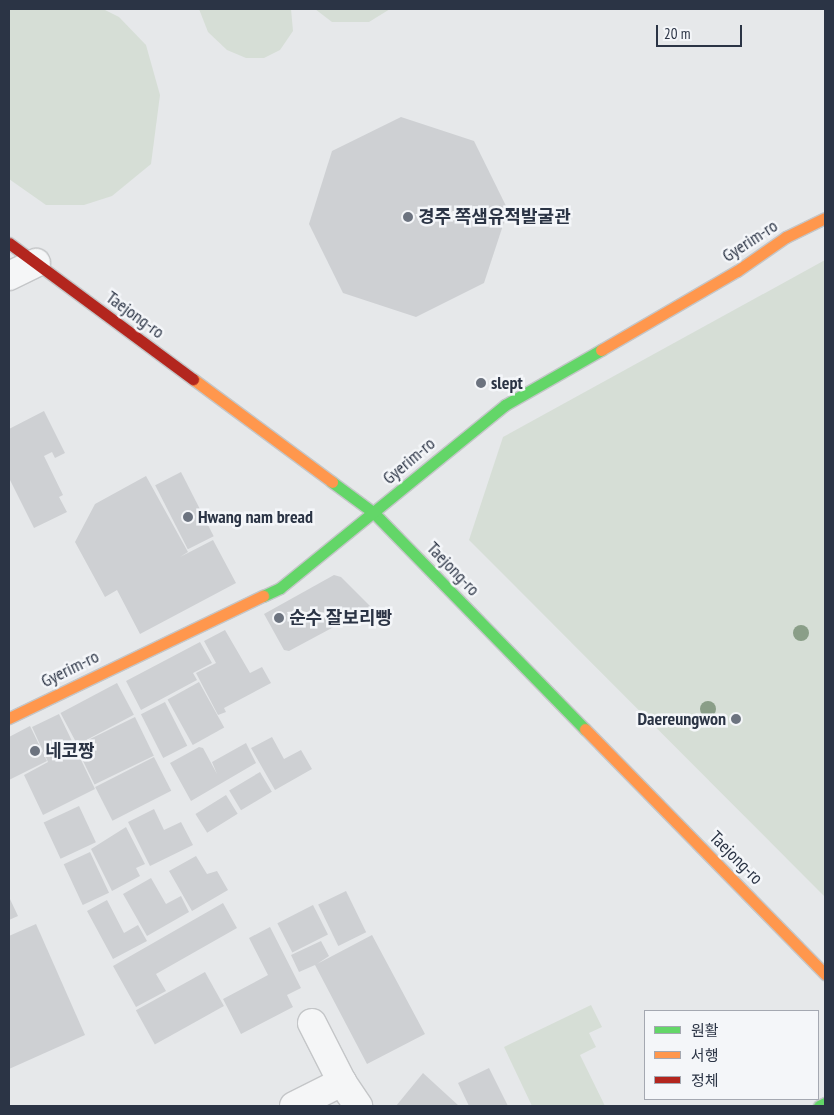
<!DOCTYPE html>
<html>
<head>
<meta charset="utf-8">
<style>
	body { margin:0 }
	#map { position:relative; width:834px; height:1115px; overflow:hidden; background:#e6e8ea; font-family:"PT Sans Narrow","Noto Sans KR",sans-serif }
	div>[style] { position:absolute }
	.green>* { inset:0; background:#d6ded6 }
	.building>* { inset:0; background:#ced0d3; transform-origin:0 0 }
	.roads { filter:drop-shadow(1px 0 #c4c6c8) drop-shadow(-1px 0 #c4c6c8) drop-shadow(0 1px #c4c6c8) drop-shadow(0 -1px #c4c6c8) }
	.street>* { height:28px; margin:-14px; padding:0 14px; transform-origin:14px; border-radius:14px; background:#f5f6f7 }
	.fast>* { height:11px; margin:-5.5px; padding:0 5.5px; transform-origin:5.5px; border-radius:5.5px; background:#63d668 }
	.slow>* { height:11px; margin:-5.5px; padding:0 5.5px; transform-origin:5.5px; border-radius:5.5px; background:#ff974d }
	.jam>* { height:11px; margin:-5.5px; padding:0 5.5px; transform-origin:5.5px; border-radius:5.5px; background:#b3261e }
	.trees>* { width:16px; height:16px; margin:-8px; border-radius:50%; background:#8a9e88 }
	.dots>* { width:14px; height:14px; translate:-50% -50%; box-sizing:border-box; border:2px solid #f4f6f9; border-radius:50% }
	span { translate:-50% -50%; white-space:nowrap; text-align:center; line-height:1.15; -webkit-text-stroke:5px #f4f6f9; paint-order:stroke }
	.poi-label { font-size:18px; color:#2b3445; font-weight:700 }
	.left { translate:0 -50%; text-align:left }
	.right { translate:-100% -50%; text-align:right }
	.street-label { font-size:18px; color:#2b3445 }
	.frame { position:absolute; inset:0; border:10px solid #2b3445; pointer-events:none }
	.legend { position:absolute; left:644px; top:1010px; width:175px; height:90px; box-sizing:border-box; background:#f4f6f9; border:1px solid #a4a8b1; margin:0; padding:6px 9px; list-style:none; font-size:15px; color:#2b3445 }
	.legend li { display:flex; align-items:center; gap:10px; height:25px }
	.legend b { width:25px; border:1px solid #a4a8b1 }
	.scale { position:absolute; left:656px; top:25px; width:86px; height:22px; box-sizing:border-box; border:2px solid #2b3445; border-top:0; padding-left:6px; font-size:15px; line-height:18px; white-space:nowrap; color:#2b3445; -webkit-text-stroke:4px #f4f6f9; paint-order:stroke }
</style>
</head>
<body>
<div id="map">
	<div class="green">
		<div style="clip-path:polygon(9px 9px,103px 9px,119px 17px,146px 45px,160px 95px,151px 164px,112px 196px,84px 205px,46px 205px,9px 179px)"></div>
		<div style="clip-path:polygon(199px 9px,291px 9px,293px 31px,280px 50px,264px 58px,246px 58px,227px 50px,208px 32px)"></div>
		<div style="clip-path:polygon(315px 9px,390px 9px,369px 22px,332px 22px)"></div>
		<div style="clip-path:polygon(825px 260px,825px 897px,469px 540px,503px 437px)"></div>
		<div style="clip-path:polygon(591px 1005px,602px 1027px,589px 1033px,596px 1047px,580px 1055px,605px 1106px,532px 1106px,504px 1047px)"></div>
	</div>
	<div class="building">
		<div style="clip-path:polygon(401px 117px,474px 141px,508px 210px,484px 283px,416px 317px,343px 293px,309px 224px,332px 151px)"></div>
		<div style="clip-path:polygon(44px 411px,65px 453px,55px 458px,52px 452px,44px 456px,63px 495px,59px 497px,67px 512px,34px 528px,9px 478px,9px 429px)"></div>
		<div style="left:181px;top:472px;width:72px;height:29px;rotate:63deg"></div>
		<div style="clip-path:polygon(146px 476px,188px 552px,180px 557px,213px 540px,236px 583px,140px 634px,117px 590px,105px 597px,75px 542px,95px 504px)"></div>
		<div style="clip-path:polygon(334px 575px,341px 577px,371px 607px,289px 651px,284px 650px,264px 614px)"></div>
		<div style="clip-path:polygon(225px 630px,250px 673px,262px 667px,271px 683px,224px 708px,226px 712px,218px 715px,196px 673px,216px 663px,204px 641px)"></div>
		<div style="clip-path:polygon(200px 642px,212px 663px,193px 673px,197px 680px,141px 710px,126px 681px)"></div>
		<div style="left:199px;top:682px;width:52px;height:36px;rotate:61deg"></div>
		<div style="left:117px;top:683px;width:36px;height:64px;rotate:62deg"></div>
		<div style="left:165px;top:702px;width:49px;height:27px;rotate:63deg"></div>
		<div style="clip-path:polygon(59px 714px,95px 789px,43px 815px,24px 775px,48px 762px,32px 727px)"></div>
		<div style="left:135px;top:717px;width:43px;height:66px;rotate:64deg"></div>
		<div style="clip-path:polygon(30px 726px,47px 761px,9px 780px,9px 737px)"></div>
		<div style="clip-path:polygon(272px 737px,284px 759px,301px 750px,312px 769px,275px 790px,251px 748px)"></div>
		<div style="clip-path:polygon(246px 743px,256px 763px,191px 801px,170px 763px,199px 747px,203px 748px,217px 774px,212px 762px)"></div>
		<div style="left:154px;top:757px;width:38px;height:66px;rotate:63deg"></div>
		<div style="left:260px;top:772px;width:23px;height:36px;rotate:59deg"></div>
		<div style="left:226px;top:795px;width:22px;height:36px;rotate:58deg"></div>
		<div style="left:79px;top:806px;width:40px;height:39px;rotate:65deg"></div>
		<div style="clip-path:polygon(154px 809px,164px 830px,181px 822px,193px 845px,150px 866px,128px 822px)"></div>
		<div style="clip-path:polygon(126px 827px,145px 864px,136px 868px,140px 876px,112px 891px,91px 849px)"></div>
		<div style="left:90px;top:852px;width:45px;height:29px;rotate:65deg"></div>
		<div style="clip-path:polygon(196px 856px,207px 874px,217px 871px,228px 890px,192px 911px,169px 871px)"></div>
		<div style="clip-path:polygon(151px 878px,166px 904px,181px 896px,189px 912px,147px 936px,123px 894px)"></div>
		<div style="left:346px;top:891px;width:46px;height:31px;rotate:64deg"></div>
		<div style="clip-path:polygon(9px 897px,18px 916px,9px 920px)"></div>
		<div style="clip-path:polygon(107px 900px,124px 933px,138px 925px,147px 941px,113px 959px,87px 911px)"></div>
		<div style="clip-path:polygon(223px 903px,237px 928px,156px 974px,166px 991px,136px 1007px,113px 966px)"></div>
		<div style="left:313px;top:905px;width:33px;height:40px;rotate:63deg"></div>
		<div style="clip-path:polygon(36px 924px,85px 1035px,9px 1069px,9px 936px)"></div>
		<div style="clip-path:polygon(270px 927px,301px 988px,287px 995px,293px 1007px,241px 1034px,223px 999px,268px 975px,249px 938px)"></div>
		<div style="clip-path:polygon(372px 935px,425px 1034px,367px 1064px,315px 965px,299px 972px,291px 955px,321px 941px,329px 956px,317px 964px)"></div>
		<div style="left:205px;top:972px;width:39px;height:79px;rotate:61deg"></div>
		<div style="clip-path:polygon(489px 1068px,508px 1106px,469px 1106px,458px 1083px)"></div>
		<div style="clip-path:polygon(423px 1073px,459px 1106px,396px 1106px)"></div>
	</div>
	<div class="roads">
		<div class="street">
			<div style="left:9px;top:276px;width:30px;rotate:-26deg"></div>
			<div style="left:312px;top:1023px;width:66px;rotate:63deg"></div>
			<div style="left:342px;top:1082px;width:29px;rotate:56deg"></div>
			<div style="left:294px;top:1106px;width:54px;rotate:-26.6deg"></div>
		</div>
		<div class="fast">
			<div style="left:332px;top:482px;width:52px;rotate:36.4deg"></div>
			<div style="left:374px;top:513px;width:302px;rotate:45.7deg"></div>
			<div style="left:263px;top:596px;width:19px;rotate:-25deg"></div>
			<div style="left:280px;top:588px;width:290px;rotate:-39.1deg"></div>
			<div style="left:505px;top:405px;width:111px;rotate:-29.8deg"></div>
			<div style="left:819px;top:1106px;width:7px;rotate:-27deg"></div>
		</div>
		<div class="slow">
			<div style="left:601px;top:350px;width:157px;rotate:-30.2deg"></div>
			<div style="left:737px;top:271px;width:60px;rotate:-34.8deg"></div>
			<div style="left:786px;top:237px;width:43px;rotate:-26deg"></div>
			<div style="left:193px;top:379px;width:173px;rotate:36.5deg"></div>
			<div style="left:9px;top:718px;width:282px;rotate:-25.7deg"></div>
			<div style="left:585px;top:729px;width:343px;rotate:45.6deg"></div>
		</div>
		<div class="jam">
			<div style="left:9px;top:243px;width:229px;rotate:36.5deg"></div>
		</div>
	</div>
	<div class="trees">
		<div style="left:801px;top:633px"></div>
		<div style="left:708px;top:709px"></div>
	</div>
	<div class="dots">
		<div style="left:408px;top:217px;background:#6c737f"></div>
		<div style="left:481px;top:383px;background:#6c737f"></div>
		<div style="left:188px;top:517px;background:#6c737f"></div>
		<div style="left:279px;top:618px;background:#6c737f"></div>
		<div style="left:736px;top:719px;background:#6c737f"></div>
		<div style="left:35px;top:751px;background:#6c737f"></div>
	</div>
	<div class="poi-label">
		<span class="left" style="left:418px;top:217px">경주 쪽샘유적발굴관</span>
		<span class="left" style="left:491px;top:383px">slept</span>
		<span class="left" style="left:198px;top:517px">Hwang nam bread</span>
		<span class="left" style="left:289px;top:618px">순수 잘보리빵</span>
		<span class="right" style="left:726px;top:719px">Daereungwon</span>
		<span class="left" style="left:45px;top:751px">네코짱</span>
	</div>
	<div class="street-label">
		<span style="left:750px;top:241px;rotate:-33deg">Gyerim-ro</span>
		<span style="left:135px;top:315px;rotate:36deg">Taejong-ro</span>
		<span style="left:409px;top:461px;rotate:-40deg">Gyerim-ro</span>
		<span style="left:453px;top:569px;rotate:46deg">Taejong-ro</span>
		<span style="left:70px;top:669px;rotate:-26deg">Gyerim-ro</span>
		<span style="left:736px;top:858px;rotate:45deg">Taejong-ro</span>
	</div>
	<div class="frame"></div>
	<ul class="legend">
	<li><b style="height:6px;background:#63d668"></b>원활</li>
	<li><b style="height:6px;background:#ff974d"></b>서행</li>
	<li><b style="height:6px;background:#b3261e"></b>정체</li>
	</ul>
	<div class="scale">20 m</div>
</div>
</body>
</html>
